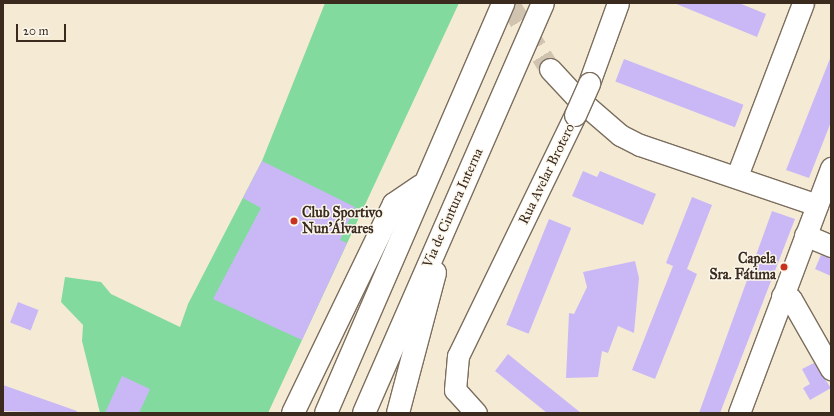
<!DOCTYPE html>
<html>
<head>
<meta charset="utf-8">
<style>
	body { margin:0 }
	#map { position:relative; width:834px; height:416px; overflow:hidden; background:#f5ebd5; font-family:"IM FELL Great Primer",serif }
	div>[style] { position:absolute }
	.green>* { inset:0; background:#83da9e }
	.building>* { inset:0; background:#cab8f6; transform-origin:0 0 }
	.minor-tunnel>* { height:21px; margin-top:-10.5px; transform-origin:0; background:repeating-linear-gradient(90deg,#d0c4b0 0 21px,transparent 0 31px) }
	.roads { filter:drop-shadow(1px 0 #7c6e5e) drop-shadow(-1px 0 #7c6e5e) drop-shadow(0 1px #7c6e5e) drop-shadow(0 -1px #7c6e5e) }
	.minor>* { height:21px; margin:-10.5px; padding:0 10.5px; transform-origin:10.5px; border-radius:10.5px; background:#fff }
	.highway>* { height:22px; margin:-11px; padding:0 11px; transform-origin:11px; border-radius:11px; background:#fff }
	.bridges { filter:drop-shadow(1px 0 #7c6e5e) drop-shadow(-1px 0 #7c6e5e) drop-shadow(0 1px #7c6e5e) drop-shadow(0 -1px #7c6e5e) }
	.minor-bridge>* { height:21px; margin:-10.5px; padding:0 10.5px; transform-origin:10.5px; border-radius:10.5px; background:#fff }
	.dots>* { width:11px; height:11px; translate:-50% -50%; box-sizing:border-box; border:2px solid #fbf7ec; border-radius:50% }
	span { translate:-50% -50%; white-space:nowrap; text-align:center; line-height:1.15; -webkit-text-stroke:3px #fbf7ec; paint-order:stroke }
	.street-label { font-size:14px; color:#3b2a1e }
	.poi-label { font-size:14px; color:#3b2a1e; font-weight:700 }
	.left { translate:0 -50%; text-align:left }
	.right { translate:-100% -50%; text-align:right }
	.frame { position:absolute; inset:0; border:4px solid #3b2a1e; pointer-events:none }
	.scale { position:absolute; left:16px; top:24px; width:50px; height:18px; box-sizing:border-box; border:2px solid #3b2a1e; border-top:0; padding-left:5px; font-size:12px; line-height:14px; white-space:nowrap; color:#3b2a1e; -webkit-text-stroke:3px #fbf7ec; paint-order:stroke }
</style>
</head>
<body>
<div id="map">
	<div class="green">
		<div style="clip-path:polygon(325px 3px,459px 3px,268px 413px,100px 413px,82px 341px,83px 325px,61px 302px,65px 277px,101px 282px,111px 294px,180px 327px,188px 304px,262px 161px)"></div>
	</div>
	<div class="building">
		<div style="clip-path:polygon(674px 3px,739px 3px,766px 14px,757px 37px)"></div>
		<div style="clip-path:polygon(831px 56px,831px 122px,809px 178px,786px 170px)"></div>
		<div style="left:624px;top:59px;width:128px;height:24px;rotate:21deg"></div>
		<div style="clip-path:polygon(262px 161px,355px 207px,340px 240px,347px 243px,302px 340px,213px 299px,261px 208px,243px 198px)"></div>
		<div style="clip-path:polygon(583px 171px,597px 177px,600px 171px,656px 194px,643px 225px,572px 196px)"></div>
		<div style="clip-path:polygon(692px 197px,712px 205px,687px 269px,697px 274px,655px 379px,632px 370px,673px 266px,666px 263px)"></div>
		<div style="clip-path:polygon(772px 211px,795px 219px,720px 413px,699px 413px)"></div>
		<div style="left:549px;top:219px;width:24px;height:114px;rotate:22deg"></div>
		<div style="clip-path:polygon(821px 255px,831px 258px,831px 276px,815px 269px)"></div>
		<div style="clip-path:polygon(635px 261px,639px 278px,634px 333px,618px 326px,608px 353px,602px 351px,598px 377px,566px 378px,569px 313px,574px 314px,587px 287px,583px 272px)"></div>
		<div style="left:18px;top:302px;width:22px;height:22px;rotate:21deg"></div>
		<div style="clip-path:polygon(508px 354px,525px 368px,581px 413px,547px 413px,495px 371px)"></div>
		<div style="clip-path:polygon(814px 363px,831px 388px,810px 400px,803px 388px,810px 384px,802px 369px)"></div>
		<div style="clip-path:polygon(122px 376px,150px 389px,139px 413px,105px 413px)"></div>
		<div style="clip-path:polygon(3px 385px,77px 411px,76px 413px,3px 411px)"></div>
	</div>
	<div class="minor-tunnel">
		<div style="left:509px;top:3px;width:78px;rotate:58.2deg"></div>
	</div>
	<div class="roads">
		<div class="minor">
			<div style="left:550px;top:69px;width:38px;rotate:47deg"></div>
			<div style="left:576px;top:97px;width:58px;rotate:40.8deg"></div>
			<div style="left:620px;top:135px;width:22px;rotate:27deg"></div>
			<div style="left:640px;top:145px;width:187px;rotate:18.7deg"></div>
			<div style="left:589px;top:83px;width:85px;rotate:-70.1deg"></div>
			<div style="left:737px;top:176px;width:185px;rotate:-69.1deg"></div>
			<div style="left:805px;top:235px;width:28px;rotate:23deg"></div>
			<div style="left:782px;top:296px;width:9px;rotate:18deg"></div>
			<div style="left:791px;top:299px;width:81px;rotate:60.3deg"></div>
			<div style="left:476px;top:413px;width:31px;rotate:-132deg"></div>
			<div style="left:455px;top:390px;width:34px;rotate:-85deg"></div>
			<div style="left:458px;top:356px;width:268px;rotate:-64.1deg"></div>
			<div style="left:739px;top:413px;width:262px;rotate:-69.4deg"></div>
		</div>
		<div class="highway">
			<div style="left:293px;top:413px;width:232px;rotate:-64.2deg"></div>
			<div style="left:394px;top:204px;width:32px;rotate:-34deg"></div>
			<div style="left:326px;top:413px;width:447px;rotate:-66.6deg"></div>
			<div style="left:364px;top:413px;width:447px;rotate:-66.4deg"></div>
			<div style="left:398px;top:413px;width:145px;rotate:-75.2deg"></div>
		</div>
	</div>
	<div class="bridges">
		<div class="minor-bridge">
			<div style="left:575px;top:115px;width:35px;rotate:-66deg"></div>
		</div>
	</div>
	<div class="dots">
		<div style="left:294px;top:221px;background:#c8321e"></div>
		<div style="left:784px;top:267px;background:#c8321e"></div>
	</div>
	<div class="street-label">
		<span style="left:547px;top:174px;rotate:-64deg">Rua Avelar Brotero</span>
		<span style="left:453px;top:208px;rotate:-66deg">Via de Cintura Interna</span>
	</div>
	<div class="poi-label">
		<span class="left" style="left:302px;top:221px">Club Sportivo<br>Nun'Álvares</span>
		<span class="right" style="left:776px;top:267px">Capela<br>Sra. Fátima</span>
	</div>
	<div class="frame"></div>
	<div class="scale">20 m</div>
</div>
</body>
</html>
